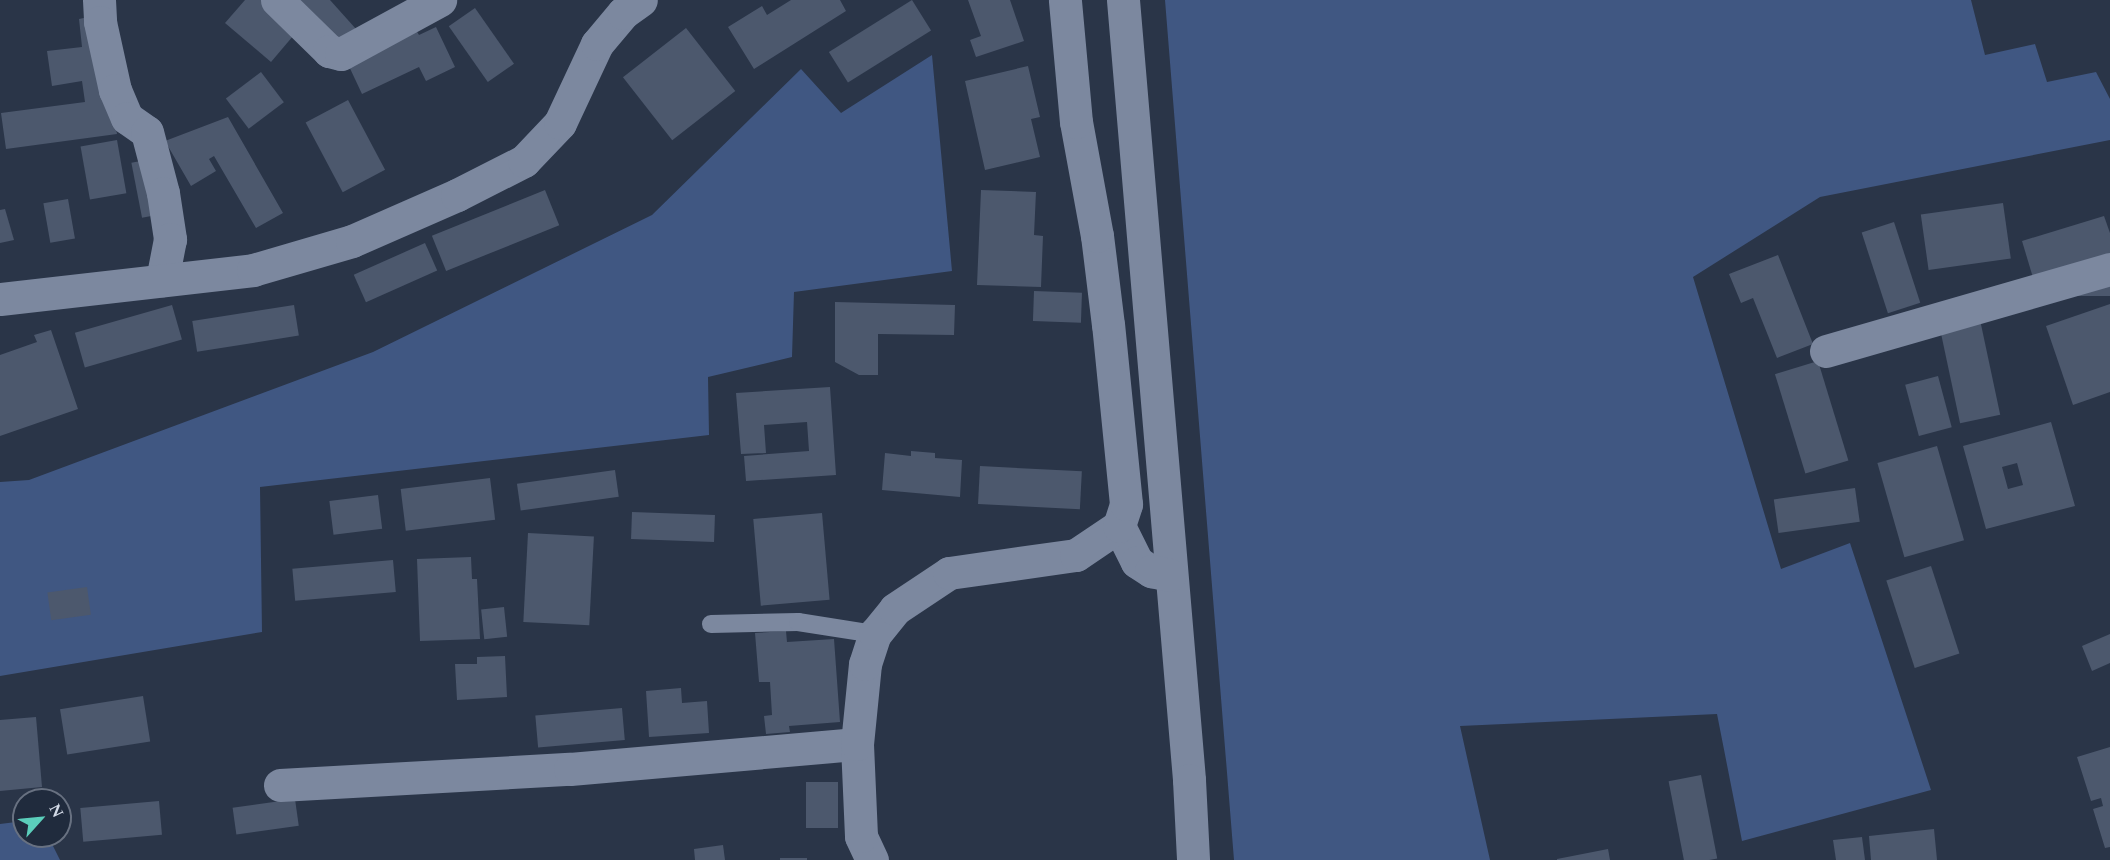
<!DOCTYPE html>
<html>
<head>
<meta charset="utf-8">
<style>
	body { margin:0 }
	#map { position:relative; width:2110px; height:860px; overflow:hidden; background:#2a3548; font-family:Spectral,serif }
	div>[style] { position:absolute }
	.green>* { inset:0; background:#405782 }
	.building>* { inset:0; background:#4c586d; transform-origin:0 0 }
	.lane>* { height:18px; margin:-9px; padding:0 9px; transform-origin:9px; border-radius:9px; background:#7c889f }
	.street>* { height:33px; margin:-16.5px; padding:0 16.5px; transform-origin:16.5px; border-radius:16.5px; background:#7c889f }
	span { translate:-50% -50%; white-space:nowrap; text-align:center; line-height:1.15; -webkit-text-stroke:4.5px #202b3d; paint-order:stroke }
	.north { position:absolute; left:12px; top:788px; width:60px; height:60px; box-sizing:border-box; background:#202b3d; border:2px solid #687181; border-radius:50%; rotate:63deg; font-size:16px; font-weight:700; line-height:24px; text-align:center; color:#d3dae7 }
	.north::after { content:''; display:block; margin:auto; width:21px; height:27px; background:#5bcebb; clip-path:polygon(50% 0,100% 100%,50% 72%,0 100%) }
</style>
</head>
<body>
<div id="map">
	<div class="green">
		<div style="clip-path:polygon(1165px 0,1971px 0,1985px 55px,2035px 44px,2047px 82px,2096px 72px,2110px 99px,2110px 140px,1820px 197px,1693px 277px,1781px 569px,1850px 543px,1931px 790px,1742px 841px,1717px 714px,1460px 726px,1490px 860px,1234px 860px)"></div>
		<div style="clip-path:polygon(932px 55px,952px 271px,794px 292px,792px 357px,708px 377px,709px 435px,260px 487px,262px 632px,0 676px,0 482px,29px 480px,373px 352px,652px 215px,801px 69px,841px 113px)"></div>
		<div style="clip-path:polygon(24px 821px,24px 836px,48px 836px,60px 860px,0 860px,0 824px)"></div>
	</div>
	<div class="building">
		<div style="clip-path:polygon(245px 0,266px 0,299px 29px,271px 62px,225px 23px)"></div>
		<div style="clip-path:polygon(281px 0,330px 0,356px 29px,333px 50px)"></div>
		<div style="clip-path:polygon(791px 0,840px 0,846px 11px,754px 69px,728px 27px,762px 6px,767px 15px)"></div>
		<div style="left:912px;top:0;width:36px;height:98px;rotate:58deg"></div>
		<div style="clip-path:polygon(968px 0,1010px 0,1024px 41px,976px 57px,970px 40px,981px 36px)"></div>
		<div style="left:475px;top:8px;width:68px;height:32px;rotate:55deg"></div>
		<div style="clip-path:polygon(98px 15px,117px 134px,6px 149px,1px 113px,85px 102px,82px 81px,52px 86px,47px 51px,82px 47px,79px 19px)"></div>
		<div style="clip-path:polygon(436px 27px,455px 67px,426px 81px,419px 67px,362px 94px,347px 62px,416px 30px,419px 35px)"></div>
		<div style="left:686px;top:28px;width:80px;height:80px;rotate:52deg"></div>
		<div style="clip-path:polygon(1028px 66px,1040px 117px,1031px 119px,1040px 157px,985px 170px,965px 81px)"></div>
		<div style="left:261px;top:72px;width:38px;height:44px;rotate:53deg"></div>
		<div style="left:348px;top:100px;width:79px;height:48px;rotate:62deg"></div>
		<div style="clip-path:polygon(228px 117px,283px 213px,256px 228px,214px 156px,209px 159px,216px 171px,191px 186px,165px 141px)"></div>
		<div style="left:117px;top:140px;width:54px;height:37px;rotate:80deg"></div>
		<div style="left:151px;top:159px;width:56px;height:20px;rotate:79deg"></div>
		<div style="left:545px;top:190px;width:38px;height:122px;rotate:68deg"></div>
		<div style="clip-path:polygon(981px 190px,1036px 192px,1034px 235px,1043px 236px,1041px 287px,977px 285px)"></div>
		<div style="left:68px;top:199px;width:40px;height:25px;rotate:80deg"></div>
		<div style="left:2003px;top:203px;width:56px;height:83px;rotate:82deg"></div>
		<div style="clip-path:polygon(5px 209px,14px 240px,0 243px,0 210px)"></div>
		<div style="clip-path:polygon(2104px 216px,2110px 233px,2110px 257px,2034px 281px,2022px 241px)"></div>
		<div style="left:1894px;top:222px;width:85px;height:34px;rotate:72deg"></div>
		<div style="left:425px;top:243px;width:30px;height:78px;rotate:66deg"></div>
		<div style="clip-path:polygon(1778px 255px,1813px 344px,1777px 358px,1753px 298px,1741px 303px,1729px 274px)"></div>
		<div style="left:2110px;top:282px;width:14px;height:74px;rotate:90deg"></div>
		<div style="left:1034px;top:291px;width:48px;height:30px;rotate:2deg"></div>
		<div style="clip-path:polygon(835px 302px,955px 305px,954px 335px,878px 334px,878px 375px,859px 375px,835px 362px)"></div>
		<div style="clip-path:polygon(2110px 304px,2110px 392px,2073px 405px,2046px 326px)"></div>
		<div style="left:172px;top:305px;width:36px;height:101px;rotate:74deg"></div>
		<div style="left:294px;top:305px;width:31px;height:103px;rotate:81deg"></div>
		<div style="left:1979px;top:315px;width:102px;height:41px;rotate:78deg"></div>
		<div style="clip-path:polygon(51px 330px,78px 409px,0 436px,0 355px,37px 342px,34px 335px)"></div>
		<div style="left:1818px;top:361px;width:104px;height:45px;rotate:73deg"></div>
		<div style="left:1938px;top:376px;width:53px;height:34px;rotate:75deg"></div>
		<div style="clip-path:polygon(830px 387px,836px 475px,746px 481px,744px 456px,809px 451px,807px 422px,764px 425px,766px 453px,741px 454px,736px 393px)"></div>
		<div style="clip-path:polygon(evenodd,2051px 422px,2075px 506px,1986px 529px,1963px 446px,2051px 422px,2017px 463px,2023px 485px,2008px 489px,2002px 467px,2017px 463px)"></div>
		<div style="left:1937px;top:446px;width:98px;height:62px;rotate:74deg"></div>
		<div style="clip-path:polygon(911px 451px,935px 453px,935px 458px,962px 460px,960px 497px,882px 490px,885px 453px,911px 456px)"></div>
		<div style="left:980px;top:466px;width:102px;height:38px;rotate:3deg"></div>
		<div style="left:615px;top:470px;width:27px;height:99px;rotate:82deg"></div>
		<div style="left:490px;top:478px;width:42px;height:90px;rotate:83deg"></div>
		<div style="left:1855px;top:488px;width:34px;height:82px;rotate:82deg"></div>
		<div style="left:378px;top:495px;width:34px;height:49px;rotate:83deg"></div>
		<div style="left:632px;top:512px;width:83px;height:27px;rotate:2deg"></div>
		<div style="left:822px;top:513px;width:87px;height:69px;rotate:85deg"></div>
		<div style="left:528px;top:533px;width:66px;height:89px;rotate:3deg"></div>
		<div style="clip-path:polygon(471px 557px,472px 579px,477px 579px,480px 639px,420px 641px,417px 559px)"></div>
		<div style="left:393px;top:560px;width:32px;height:101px;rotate:85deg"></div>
		<div style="left:1931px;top:566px;width:92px;height:47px;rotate:72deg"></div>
		<div style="left:87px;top:587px;width:28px;height:40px;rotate:82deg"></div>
		<div style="left:504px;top:607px;width:30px;height:23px;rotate:84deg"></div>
		<div style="clip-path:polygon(786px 631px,787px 642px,834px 639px,840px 722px,789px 726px,790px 732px,766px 734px,764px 716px,772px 715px,770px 682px,759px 682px,755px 633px)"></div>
		<div style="clip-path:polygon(2110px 634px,2110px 663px,2092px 671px,2082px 646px)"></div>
		<div style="clip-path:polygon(505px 656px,507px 697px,457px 700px,455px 664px,477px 664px,477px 657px)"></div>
		<div style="clip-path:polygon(681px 688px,682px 703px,707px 701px,709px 733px,649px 737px,646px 691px)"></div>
		<div style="left:143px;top:696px;width:46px;height:84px;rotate:81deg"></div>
		<div style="left:622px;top:708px;width:32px;height:87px;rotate:85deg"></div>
		<div style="clip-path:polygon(36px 717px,42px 787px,0 791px,0 720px)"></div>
		<div style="clip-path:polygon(2110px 747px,2110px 847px,2105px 848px,2093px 809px,2103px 806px,2101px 798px,2091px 801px,2077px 757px)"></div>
		<div style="left:1701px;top:775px;width:85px;height:33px;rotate:79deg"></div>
		<div style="left:806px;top:782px;width:32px;height:46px"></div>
		<div style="left:295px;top:799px;width:27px;height:63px;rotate:82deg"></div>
		<div style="left:159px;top:801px;width:34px;height:79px;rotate:85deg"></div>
		<div style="clip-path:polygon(1934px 829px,1937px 860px,1871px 860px,1869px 836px)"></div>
		<div style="clip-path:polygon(1862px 837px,1865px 860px,1836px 860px,1833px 840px)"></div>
		<div style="clip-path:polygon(723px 845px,725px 860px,695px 860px,694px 849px)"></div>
		<div style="clip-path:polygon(1608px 849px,1610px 860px,1557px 860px,1557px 859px)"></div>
		<div style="left:780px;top:858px;width:27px;height:2px"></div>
	</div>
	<div class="lane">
		<div style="left:711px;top:624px;width:87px;rotate:-1.3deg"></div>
		<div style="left:798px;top:622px;width:78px;rotate:8.9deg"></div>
	</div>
	<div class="street">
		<div style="left:99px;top:0;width:22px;rotate:87deg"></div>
		<div style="left:100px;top:22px;width:70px;rotate:77.6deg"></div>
		<div style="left:115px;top:90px;width:30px;rotate:67deg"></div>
		<div style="left:127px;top:118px;width:24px;rotate:35deg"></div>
		<div style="left:147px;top:132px;width:63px;rotate:75.3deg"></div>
		<div style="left:163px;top:193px;width:47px;rotate:81.3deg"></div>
		<div style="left:170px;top:239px;width:42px;rotate:101deg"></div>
		<div style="left:277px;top:0;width:73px;rotate:44.4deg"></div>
		<div style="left:329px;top:51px;width:12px;rotate:14deg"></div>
		<div style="left:341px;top:54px;width:113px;rotate:-28.6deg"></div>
		<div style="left:1123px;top:0;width:783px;rotate:85.16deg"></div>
		<div style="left:1189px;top:780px;width:80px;rotate:87.1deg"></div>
		<div style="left:0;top:299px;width:255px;rotate:-6.5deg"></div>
		<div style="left:253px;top:270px;width:103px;rotate:-16.3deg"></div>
		<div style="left:352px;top:241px;width:115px;rotate:-23.7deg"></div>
		<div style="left:457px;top:195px;width:75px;rotate:-26.9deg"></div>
		<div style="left:524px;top:161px;width:52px;rotate:-46.5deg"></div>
		<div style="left:560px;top:123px;width:87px;rotate:-64.9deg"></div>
		<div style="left:597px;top:44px;width:40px;rotate:-50deg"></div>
		<div style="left:623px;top:13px;width:22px;rotate:-36deg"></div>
		<div style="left:1826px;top:351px;width:296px;rotate:-16.1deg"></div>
		<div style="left:1119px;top:526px;width:40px;rotate:63.4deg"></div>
		<div style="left:1137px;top:562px;width:17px;rotate:33deg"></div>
		<div style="left:1151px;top:571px;width:19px;rotate:12deg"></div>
		<div style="left:280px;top:785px;width:290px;rotate:-3.2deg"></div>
		<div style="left:570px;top:769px;width:288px;rotate:-5deg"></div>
		<div style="left:872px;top:860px;width:26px;rotate:-115deg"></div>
		<div style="left:861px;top:836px;width:92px;rotate:-92.5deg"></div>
		<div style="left:857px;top:744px;width:80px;rotate:-84.3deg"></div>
		<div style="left:865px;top:664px;width:32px;rotate:-72deg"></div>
		<div style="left:875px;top:634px;width:32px;rotate:-51deg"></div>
		<div style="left:895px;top:609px;width:65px;rotate:-33.7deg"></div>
		<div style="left:949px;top:573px;width:128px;rotate:-8.1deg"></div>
		<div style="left:1076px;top:555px;width:52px;rotate:-34deg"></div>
		<div style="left:1119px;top:526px;width:23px;rotate:-72deg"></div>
		<div style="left:1126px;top:504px;width:180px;rotate:-95.7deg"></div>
		<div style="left:1108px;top:325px;width:90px;rotate:-97deg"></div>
		<div style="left:1097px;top:236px;width:116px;rotate:-100.4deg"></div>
		<div style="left:1076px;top:122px;width:122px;rotate:-95.2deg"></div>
	</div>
	<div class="north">N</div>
</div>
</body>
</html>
